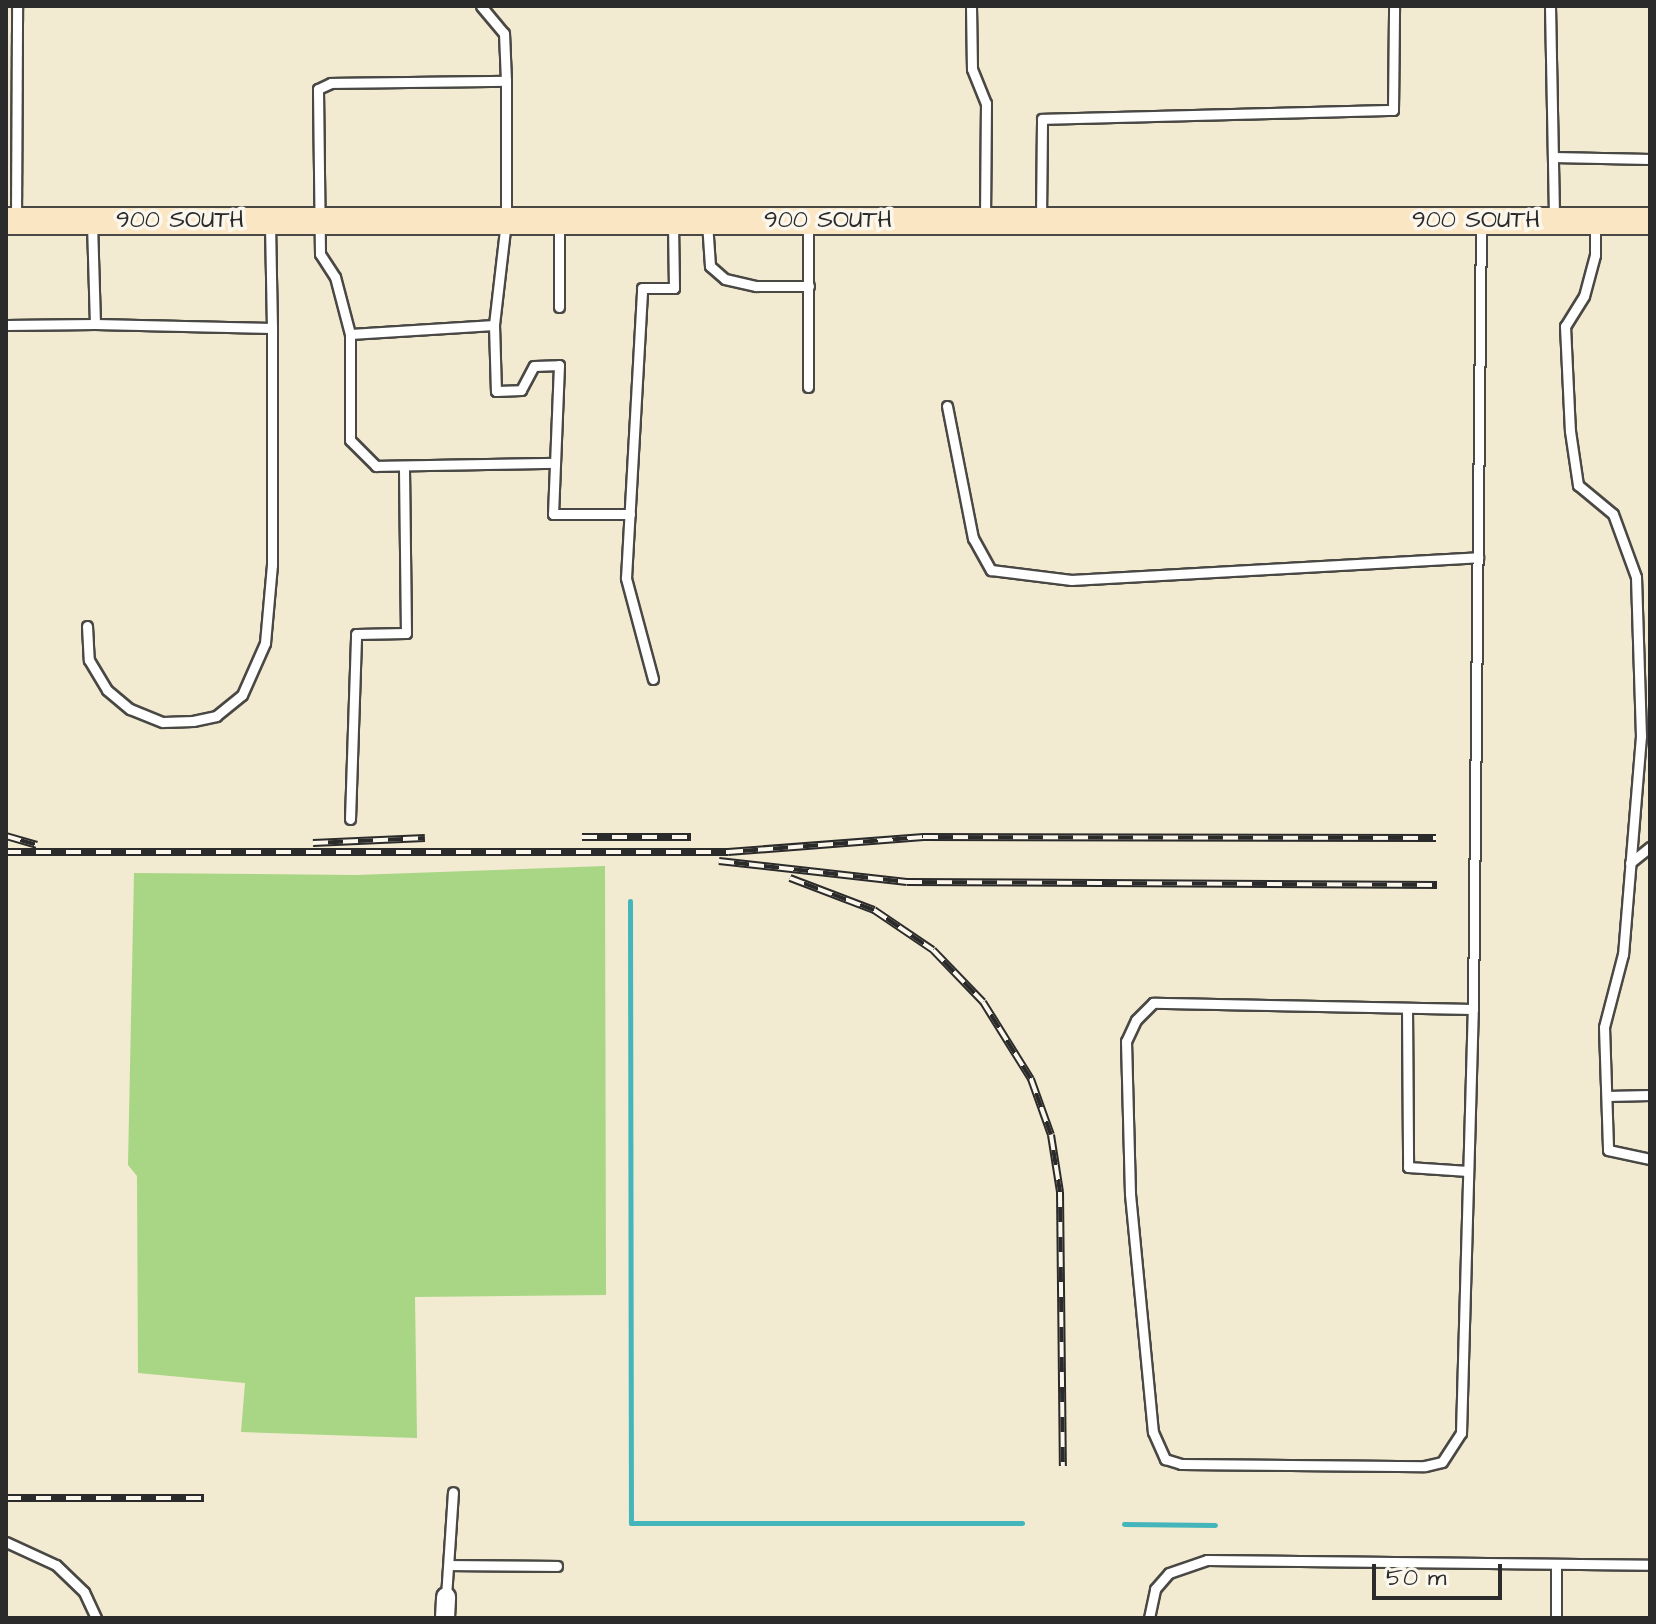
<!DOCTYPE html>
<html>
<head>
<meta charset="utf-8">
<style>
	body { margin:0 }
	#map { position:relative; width:1656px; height:1624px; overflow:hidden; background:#f2ead1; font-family:"Architects Daughter",sans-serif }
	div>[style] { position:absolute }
	.green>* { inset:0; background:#a8d684 }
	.stream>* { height:5px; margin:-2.5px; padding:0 2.5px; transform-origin:2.5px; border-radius:2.5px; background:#45b5bc }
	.roads { filter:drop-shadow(2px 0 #494844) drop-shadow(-2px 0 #494844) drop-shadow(0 2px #494844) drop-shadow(0 -2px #494844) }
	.lane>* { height:9px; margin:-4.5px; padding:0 4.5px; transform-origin:4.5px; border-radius:4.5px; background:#fff }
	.street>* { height:18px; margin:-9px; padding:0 9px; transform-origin:9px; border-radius:9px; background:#fff }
	.secondary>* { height:26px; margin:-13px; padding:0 13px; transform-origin:13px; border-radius:13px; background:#fbe6c4 }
	.rail>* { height:8px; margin-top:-4px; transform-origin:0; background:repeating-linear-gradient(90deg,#fbf7ec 0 15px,#2b2b2b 0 30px); box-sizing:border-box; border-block:2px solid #2b2b2b }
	span { translate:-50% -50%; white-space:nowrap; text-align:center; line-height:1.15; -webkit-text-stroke:7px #fbf7ec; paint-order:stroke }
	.street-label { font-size:24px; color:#2b2b2b }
	.frame { position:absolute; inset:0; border:8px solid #2b2b2b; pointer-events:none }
	.scale { position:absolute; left:1372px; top:1564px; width:130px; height:36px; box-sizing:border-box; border:4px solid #2b2b2b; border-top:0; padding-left:10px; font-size:24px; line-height:28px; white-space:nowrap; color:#2b2b2b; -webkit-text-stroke:6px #fbf7ec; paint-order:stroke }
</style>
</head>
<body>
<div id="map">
	<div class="green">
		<div style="clip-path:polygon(605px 866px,606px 1295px,415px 1297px,417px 1438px,241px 1432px,245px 1383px,138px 1373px,137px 1176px,128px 1165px,134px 873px,356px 875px)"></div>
	</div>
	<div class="stream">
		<div style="left:630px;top:901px;width:622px;rotate:89.91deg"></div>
		<div style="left:631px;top:1523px;width:391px"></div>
		<div style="left:1124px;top:1524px;width:91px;rotate:0.6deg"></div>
	</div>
	<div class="roads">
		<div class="lane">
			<div style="left:481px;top:6px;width:35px;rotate:50deg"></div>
			<div style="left:504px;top:33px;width:48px;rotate:87.6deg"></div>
			<div style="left:506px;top:81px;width:140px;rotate:90deg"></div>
			<div style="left:506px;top:221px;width:105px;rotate:96.6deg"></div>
			<div style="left:494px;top:325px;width:144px;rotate:176.4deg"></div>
			<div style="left:350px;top:334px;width:59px;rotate:-104.7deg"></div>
			<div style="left:335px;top:277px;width:27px;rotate:-123deg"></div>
			<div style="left:320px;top:254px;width:165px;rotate:-90.7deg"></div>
			<div style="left:318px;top:89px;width:14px;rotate:-25deg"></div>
			<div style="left:331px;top:83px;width:175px;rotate:-0.7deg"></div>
			<div style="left:971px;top:6px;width:63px;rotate:89.1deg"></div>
			<div style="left:972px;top:69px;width:37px;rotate:68deg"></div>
			<div style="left:986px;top:103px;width:115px;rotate:90.5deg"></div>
			<div style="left:1550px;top:6px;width:213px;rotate:88.9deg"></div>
			<div style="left:1553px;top:157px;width:97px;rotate:1.2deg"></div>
			<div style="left:16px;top:218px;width:212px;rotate:-89.7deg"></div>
			<div style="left:1041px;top:218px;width:99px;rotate:-89.4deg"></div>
			<div style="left:1042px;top:119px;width:351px;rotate:-1.5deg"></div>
			<div style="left:1393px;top:110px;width:104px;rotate:-89.4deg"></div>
			<div style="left:707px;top:222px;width:44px;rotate:86.1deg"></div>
			<div style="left:710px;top:266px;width:20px;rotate:41deg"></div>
			<div style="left:725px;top:279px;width:32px;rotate:13deg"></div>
			<div style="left:756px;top:286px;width:53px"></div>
			<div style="left:559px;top:225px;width:82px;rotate:90deg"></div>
			<div style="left:808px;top:225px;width:162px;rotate:90deg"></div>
			<div style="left:1595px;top:225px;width:30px;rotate:90deg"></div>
			<div style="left:1595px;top:255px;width:42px;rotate:105deg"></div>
			<div style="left:1584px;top:296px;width:36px;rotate:122deg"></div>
			<div style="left:1565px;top:326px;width:105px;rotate:87.3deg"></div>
			<div style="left:1570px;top:431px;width:55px;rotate:81.6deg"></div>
			<div style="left:1578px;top:485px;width:45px;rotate:39.6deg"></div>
			<div style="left:1613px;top:514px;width:67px;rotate:69.9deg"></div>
			<div style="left:1636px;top:577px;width:159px;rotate:88.2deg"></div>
			<div style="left:1641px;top:736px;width:219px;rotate:94.7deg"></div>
			<div style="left:1623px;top:954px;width:75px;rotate:104.6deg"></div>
			<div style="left:1604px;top:1027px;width:123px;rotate:88.1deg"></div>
			<div style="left:1608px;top:1150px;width:43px;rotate:12.1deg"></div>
			<div style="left:95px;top:324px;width:177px;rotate:1.3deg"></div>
			<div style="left:272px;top:328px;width:103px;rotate:-91.1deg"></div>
			<div style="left:6px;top:325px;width:89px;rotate:-0.6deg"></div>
			<div style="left:95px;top:324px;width:100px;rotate:-91.7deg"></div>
			<div style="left:494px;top:325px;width:66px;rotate:88.3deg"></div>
			<div style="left:496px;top:391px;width:25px;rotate:-2deg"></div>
			<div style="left:521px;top:390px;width:27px;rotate:-62deg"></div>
			<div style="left:534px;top:366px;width:25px;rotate:-2deg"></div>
			<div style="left:559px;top:365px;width:149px;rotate:92.3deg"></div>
			<div style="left:553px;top:514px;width:77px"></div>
			<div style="left:350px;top:334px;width:106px;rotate:90deg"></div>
			<div style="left:350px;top:440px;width:37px;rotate:45deg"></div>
			<div style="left:376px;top:466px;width:178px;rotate:-1deg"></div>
			<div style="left:947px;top:406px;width:135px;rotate:78.9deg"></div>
			<div style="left:973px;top:538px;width:37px;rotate:61deg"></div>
			<div style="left:991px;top:570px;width:81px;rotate:7.1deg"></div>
			<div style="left:1071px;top:580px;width:408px;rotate:-3.2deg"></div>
			<div style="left:87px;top:626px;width:34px;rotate:87deg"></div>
			<div style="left:89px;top:660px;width:35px;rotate:59deg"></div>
			<div style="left:107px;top:690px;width:30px;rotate:40deg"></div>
			<div style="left:130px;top:709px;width:35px;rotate:22deg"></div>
			<div style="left:163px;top:722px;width:30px;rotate:-2deg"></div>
			<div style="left:193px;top:721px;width:24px;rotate:-12deg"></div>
			<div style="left:216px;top:716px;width:33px;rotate:-39deg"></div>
			<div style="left:242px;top:695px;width:57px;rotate:-66.1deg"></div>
			<div style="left:265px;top:643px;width:78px;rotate:-84.9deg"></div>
			<div style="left:272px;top:565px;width:237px;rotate:-90deg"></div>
			<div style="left:653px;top:679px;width:105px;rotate:-105deg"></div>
			<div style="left:626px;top:578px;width:290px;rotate:-86.8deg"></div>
			<div style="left:642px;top:288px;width:32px"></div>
			<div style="left:674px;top:288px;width:63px;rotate:-90.9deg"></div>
			<div style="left:350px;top:819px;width:185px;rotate:-88.1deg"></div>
			<div style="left:356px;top:634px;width:50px;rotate:-1.1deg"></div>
			<div style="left:406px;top:633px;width:167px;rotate:-90.7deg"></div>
			<div style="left:1630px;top:863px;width:26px;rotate:-39deg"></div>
			<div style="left:1407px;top:1008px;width:159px;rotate:89.6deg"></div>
			<div style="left:1408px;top:1167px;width:60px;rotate:3.8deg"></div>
			<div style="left:1473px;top:1009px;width:320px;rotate:-178.9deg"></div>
			<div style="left:1153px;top:1003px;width:24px;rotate:135deg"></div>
			<div style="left:1136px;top:1020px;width:23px;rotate:115deg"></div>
			<div style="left:1126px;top:1041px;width:153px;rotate:88.5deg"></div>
			<div style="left:1130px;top:1194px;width:239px;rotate:84.5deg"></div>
			<div style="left:1153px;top:1432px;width:30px;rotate:66deg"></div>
			<div style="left:1165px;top:1459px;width:17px;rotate:17deg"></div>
			<div style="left:1181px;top:1464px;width:244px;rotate:0.5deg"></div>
			<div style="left:1425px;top:1466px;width:17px;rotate:-13deg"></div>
			<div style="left:1442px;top:1462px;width:35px;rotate:-57deg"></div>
			<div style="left:1461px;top:1433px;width:424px;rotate:-88.4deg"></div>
			<div style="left:1473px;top:1009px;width:784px;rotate:-89.42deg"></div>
			<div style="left:1607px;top:1096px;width:43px;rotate:-1.3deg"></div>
			<div style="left:6px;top:1542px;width:55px;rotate:24.7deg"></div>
			<div style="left:56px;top:1565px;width:39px;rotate:44deg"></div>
			<div style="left:84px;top:1592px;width:29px;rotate:65deg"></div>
			<div style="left:449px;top:1565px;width:108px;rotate:0.5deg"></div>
			<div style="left:446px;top:1597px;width:105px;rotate:-86.2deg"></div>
			<div style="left:1149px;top:1618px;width:30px;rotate:-78deg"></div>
			<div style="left:1155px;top:1589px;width:21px;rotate:-49deg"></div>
			<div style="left:1169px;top:1573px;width:40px;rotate:-18.9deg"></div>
			<div style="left:1207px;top:1560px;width:443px;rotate:0.6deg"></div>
			<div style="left:1556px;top:1618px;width:52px;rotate:-90deg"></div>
		</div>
		<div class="street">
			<div style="left:445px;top:1618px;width:21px;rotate:-87deg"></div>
		</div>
		<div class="secondary">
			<div style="left:6px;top:221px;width:1644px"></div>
		</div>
	</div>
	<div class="rail">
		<div style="left:6px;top:836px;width:32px;rotate:16deg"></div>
		<div style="left:582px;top:837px;width:109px"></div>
		<div style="left:313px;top:843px;width:112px;rotate:-2.6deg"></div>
		<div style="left:6px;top:852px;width:722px"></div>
		<div style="left:728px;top:852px;width:196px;rotate:-4.4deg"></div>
		<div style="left:923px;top:837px;width:513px;rotate:0.11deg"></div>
		<div style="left:719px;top:861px;width:189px;rotate:6.4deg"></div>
		<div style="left:907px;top:882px;width:530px;rotate:0.32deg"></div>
		<div style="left:790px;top:878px;width:90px;rotate:20.9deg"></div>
		<div style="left:874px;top:910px;width:71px;rotate:34.1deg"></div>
		<div style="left:933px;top:950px;width:72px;rotate:46.1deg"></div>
		<div style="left:983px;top:1002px;width:91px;rotate:58.1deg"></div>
		<div style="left:1031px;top:1079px;width:59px;rotate:70.3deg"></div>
		<div style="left:1051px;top:1135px;width:58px;rotate:81deg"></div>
		<div style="left:1060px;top:1192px;width:274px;rotate:89.4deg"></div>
		<div style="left:6px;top:1498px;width:198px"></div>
	</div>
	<div class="street-label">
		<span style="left:180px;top:221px">900 SOUTH</span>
		<span style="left:828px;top:221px">900 SOUTH</span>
		<span style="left:1476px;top:221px">900 SOUTH</span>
	</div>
	<div class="frame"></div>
	<div class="scale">50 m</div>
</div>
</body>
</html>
